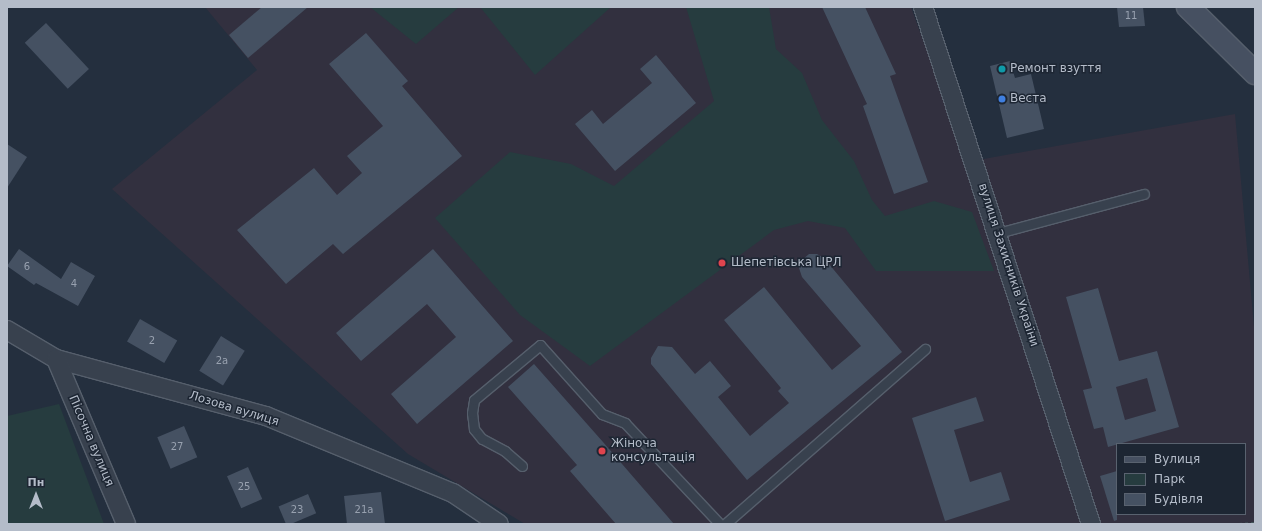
<!DOCTYPE html>
<html>
<head>
<meta charset="utf-8">
<style>
	body { margin:0 }
	#map { position:relative; width:1262px; height:531px; overflow:hidden; background:#242f3e; font-family:"DejaVu Sans",sans-serif }
	div>[style] { position:absolute }
	.medical>* { inset:0; background:#32303f }
	.green>* { inset:0; background:#263c3f }
	.building>* { inset:0; background:#455162; transform-origin:0 0 }
	.path>* { height:2.5px; margin-top:-1.25px; transform-origin:0; background:repeating-linear-gradient(90deg,#44595c 0 3px,transparent 0 6px) }
	.roads { filter:drop-shadow(1px 0 #565f6c) drop-shadow(-1px 0 #565f6c) drop-shadow(0 1px #565f6c) drop-shadow(0 -1px #565f6c) }
	.lane>* { height:9px; margin:-4.5px; padding:0 4.5px; transform-origin:4.5px; border-radius:4.5px; background:#38414e }
	.street>* { height:18px; margin:-9px; padding:0 9px; transform-origin:9px; border-radius:9px; background:#38414e }
	.secondary>* { height:22px; margin:-11px; padding:0 11px; transform-origin:11px; border-radius:11px; background:#465061 }
	.dots>* { width:11px; height:11px; translate:-50% -50%; box-sizing:border-box; border:2px solid #1d2633; border-radius:50% }
	span { translate:-50% -50%; white-space:nowrap; text-align:center; line-height:1.15; -webkit-text-stroke:3px #1d2633; paint-order:stroke }
	.number-label { font-size:10px; color:#98a1af }
	.number-label span { -webkit-text-stroke-width:0 }
	.poi-label { font-size:12px; color:#b4bcc9 }
	.left { translate:0 -50%; text-align:left }
	.street-label { font-size:12px; color:#b4bcc9 }
	.frame { position:absolute; inset:0; border:8px solid #b4bcc9; pointer-events:none }
	.legend { position:absolute; left:1116px; top:443px; width:130px; height:72px; box-sizing:border-box; background:#1d2633; border:1px solid #59626f; margin:0; padding:5px 7px; list-style:none; font-size:12px; color:#b4bcc9 }
	.legend li { display:flex; align-items:center; gap:8px; height:20px }
	.legend b { width:20px; border:1px solid #59626f }
	.north { position:absolute; left:16px; top:475px; width:40px; height:40px; -webkit-text-stroke:3px #1d2633; paint-order:stroke; rotate:0deg; font-size:11px; font-weight:700; line-height:16px; text-align:center; color:#b4bcc9 }
	.north::after { content:''; display:block; margin:auto; width:14px; height:18px; background:#b4bcc9; clip-path:polygon(50% 0,100% 100%,50% 72%,0 100%) }
</style>
</head>
<body>
<div id="map">
	<div class="medical">
		<div style="clip-path:polygon(evenodd,205px 7px,911px 7px,967px 162px,1235px 114px,1255px 338px,1255px 524px,525px 524px,408px 454px,112px 189px,257px 70px,205px 7px,1117px 444px,1245px 444px,1245px 514px,1117px 514px,1117px 444px)"></div>
	</div>
	<div class="green">
		<div style="clip-path:polygon(370px 7px,459px 7px,416px 44px)"></div>
		<div style="clip-path:polygon(480px 7px,611px 7px,535px 75px)"></div>
		<div style="clip-path:polygon(686px 7px,769px 7px,776px 49px,802px 73px,822px 120px,854px 161px,872px 200px,885px 216px,934px 201px,972px 212px,994px 271px,876px 271px,845px 228px,808px 221px,774px 230px,590px 366px,520px 315px,435px 218px,510px 152px,571px 164px,614px 186px,714px 101px)"></div>
		<div style="clip-path:polygon(59px 404px,104px 524px,7px 524px,7px 416px)"></div>
	</div>
	<div class="building">
		<div style="clip-path:polygon(262px 7px,308px 7px,248px 58px,229px 35px)"></div>
		<div style="clip-path:polygon(822px 7px,865px 7px,896px 74px,890px 76px,928px 182px,894px 194px,863px 106px,867px 104px)"></div>
		<div style="clip-path:polygon(1117px 7px,1143px 7px,1145px 26px,1119px 27px)"></div>
		<div style="left:46px;top:23px;width:63px;height:29px;rotate:47deg"></div>
		<div style="clip-path:polygon(366px 33px,408px 81px,402px 86px,462px 156px,343px 254px,333px 244px,286px 284px,237px 230px,314px 168px,337px 195px,362px 173px,347px 156px,383px 126px,329px 64px)"></div>
		<div style="clip-path:polygon(656px 55px,696px 103px,615px 171px,575px 124px,592px 110px,603px 124px,652px 83px,640px 69px)"></div>
		<div style="clip-path:polygon(1010px 61px,1015px 78px,1031px 74px,1044px 129px,1007px 138px,990px 66px)"></div>
		<div style="clip-path:polygon(7px 144px,27px 157px,7px 188px)"></div>
		<div style="clip-path:polygon(19px 249px,61px 279px,71px 262px,95px 276px,78px 306px,36px 283px,34px 285px,7px 266px)"></div>
		<div style="clip-path:polygon(433px 249px,513px 341px,417px 424px,391px 394px,456px 337px,427px 304px,361px 361px,336px 333px)"></div>
		<div style="clip-path:polygon(809px 254px,817px 254px,824px 258px,902px 352px,747px 480px,651px 364px,651px 358px,658px 346px,672px 347px,695px 374px,710px 361px,731px 386px,718px 397px,750px 436px,789px 403px,778px 391px,781px 388px,724px 320px,764px 287px,832px 370px,861px 346px,802px 277px,799px 268px,802px 260px)"></div>
		<div style="clip-path:polygon(evenodd,1098px 288px,1119px 361px,1157px 351px,1179px 427px,1108px 447px,1103px 427px,1094px 429px,1083px 390px,1092px 388px,1066px 297px,1098px 288px,1147px 378px,1156px 411px,1125px 420px,1116px 387px,1147px 378px)"></div>
		<div style="left:140px;top:319px;width:43px;height:26px;rotate:30deg"></div>
		<div style="left:221px;top:336px;width:28px;height:41px;rotate:32deg"></div>
		<div style="clip-path:polygon(534px 364px,603px 442px,674px 524px,616px 524px,570px 471px,577px 465px,508px 387px)"></div>
		<div style="clip-path:polygon(976px 397px,984px 421px,954px 430px,970px 482px,1001px 472px,1010px 500px,945px 521px,912px 418px)"></div>
		<div style="left:184px;top:426px;width:34px;height:29px;rotate:67deg"></div>
		<div style="left:248px;top:467px;width:35px;height:23px;rotate:66deg"></div>
		<div style="clip-path:polygon(1117px 471px,1117px 520px,1114px 521px,1100px 476px)"></div>
		<div style="clip-path:polygon(381px 492px,385px 524px,347px 524px,344px 496px)"></div>
		<div style="left:308px;top:494px;width:21px;height:32px;rotate:67deg"></div>
	</div>
	<div class="path">
		<div style="left:1157px;top:524px;width:44px"></div>
		<div style="left:1239px;top:524px;width:16px;rotate:-4deg"></div>
	</div>
	<div class="roads">
		<div class="lane">
			<div style="left:998px;top:233px;width:151px;rotate:-15deg"></div>
			<div style="left:522px;top:466px;width:23px;rotate:-139deg"></div>
			<div style="left:505px;top:451px;width:26px;rotate:-152deg"></div>
			<div style="left:482px;top:439px;width:13px;rotate:-129deg"></div>
			<div style="left:474px;top:429px;width:16px;rotate:-97deg"></div>
			<div style="left:472px;top:413px;width:13px;rotate:-81deg"></div>
			<div style="left:474px;top:400px;width:86px;rotate:-39.8deg"></div>
			<div style="left:540px;top:345px;width:93px;rotate:48.1deg"></div>
			<div style="left:602px;top:414px;width:25px;rotate:21deg"></div>
			<div style="left:625px;top:423px;width:139px;rotate:46.8deg"></div>
			<div style="left:725px;top:524px;width:266px;rotate:-41.2deg"></div>
		</div>
		<div class="street">
			<div style="left:923px;top:7px;width:544px;rotate:72deg"></div>
			<div style="left:7px;top:330px;width:57px;rotate:30.6deg"></div>
			<div style="left:56px;top:359px;width:218px;rotate:15.2deg"></div>
			<div style="left:266px;top:416px;width:202px;rotate:22.4deg"></div>
			<div style="left:453px;top:493px;width:55px;rotate:34deg"></div>
			<div style="left:56px;top:359px;width:179px;rotate:67deg"></div>
		</div>
		<div class="secondary">
			<div style="left:1188px;top:7px;width:94px;rotate:44.6deg"></div>
		</div>
	</div>
	<div class="dots">
		<div style="left:1002px;top:69px;background:#0f9aa8"></div>
		<div style="left:1002px;top:99px;background:#3f7fe0"></div>
		<div style="left:722px;top:263px;background:#e0444e"></div>
		<div style="left:602px;top:451px;background:#e0444e"></div>
	</div>
	<div class="number-label">
		<span style="left:1131px;top:16px">11</span>
		<span style="left:27px;top:267px">6</span>
		<span style="left:74px;top:284px">4</span>
		<span style="left:152px;top:341px">2</span>
		<span style="left:222px;top:361px">2а</span>
		<span style="left:177px;top:447px">27</span>
		<span style="left:244px;top:487px">25</span>
		<span style="left:297px;top:510px">23</span>
		<span style="left:364px;top:510px">21а</span>
	</div>
	<div class="poi-label">
		<span class="left" style="left:1010px;top:69px">Ремонт взуття</span>
		<span class="left" style="left:1010px;top:99px">Веста</span>
		<span class="left" style="left:731px;top:263px">Шепетівська ЦРЛ</span>
		<span class="left" style="left:611px;top:451px">Жіноча<br>консультація</span>
	</div>
	<div class="street-label">
		<span style="left:1008px;top:265px;rotate:72deg">вулиця Захисників України</span>
		<span style="left:234px;top:409px;rotate:17deg">Лозова вулиця</span>
		<span style="left:91px;top:441px;rotate:67deg">Пісочна вулиця</span>
	</div>
	<div class="frame"></div>
	<ul class="legend">
	<li><b style="height:5px;background:#465061"></b>Вулиця</li>
	<li><b style="height:11px;background:#263c3f"></b>Парк</li>
	<li><b style="height:11px;background:#455162"></b>Будівля</li>
	</ul>
	<div class="north">Пн</div>
</div>
</body>
</html>
